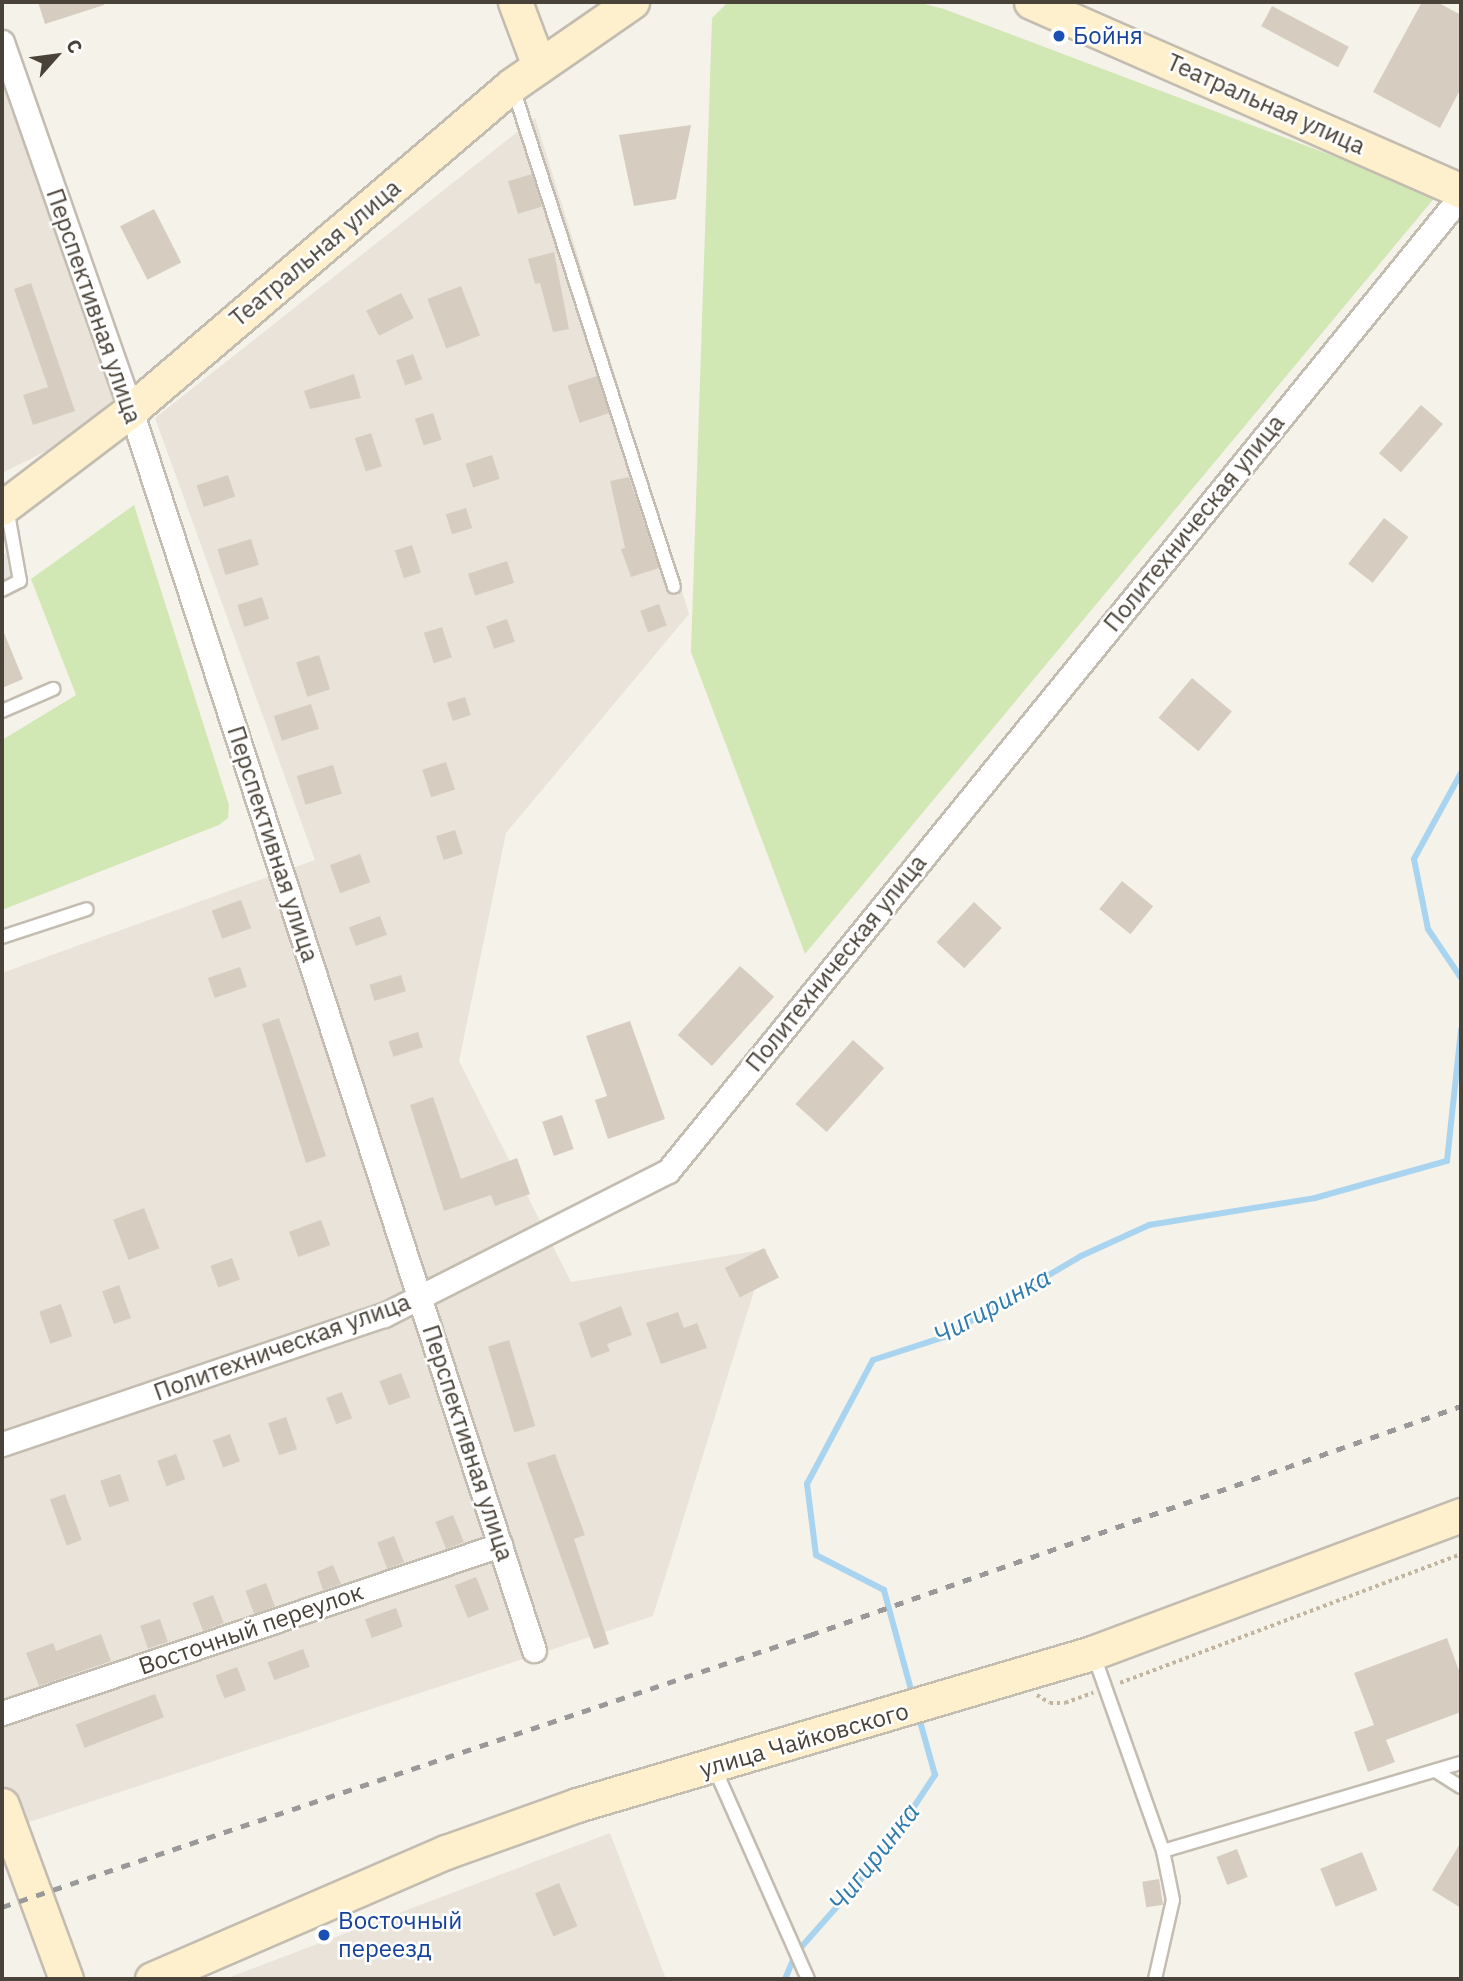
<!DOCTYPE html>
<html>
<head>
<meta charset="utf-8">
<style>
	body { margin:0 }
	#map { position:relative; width:1463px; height:1981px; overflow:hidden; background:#f5f2ea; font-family:"IBM Plex Sans",sans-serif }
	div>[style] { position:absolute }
	.residential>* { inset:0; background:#e9e3d9 }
	.green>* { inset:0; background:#d2e8b4 }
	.parking>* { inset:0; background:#e7e5e2 }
	.stream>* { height:6px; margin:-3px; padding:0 3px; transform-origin:3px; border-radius:3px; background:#a9d4f0 }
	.building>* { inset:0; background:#d6cdc0; transform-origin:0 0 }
	.path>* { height:3.5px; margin-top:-1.75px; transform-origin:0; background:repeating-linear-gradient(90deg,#c2b59e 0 3.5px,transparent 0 7px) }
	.roads { filter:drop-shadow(2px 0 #c3bcb0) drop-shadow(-2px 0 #c3bcb0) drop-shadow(0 2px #c3bcb0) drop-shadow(0 -2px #c3bcb0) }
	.lane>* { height:12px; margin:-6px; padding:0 6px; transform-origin:6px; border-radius:6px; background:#fff }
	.street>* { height:23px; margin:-11.5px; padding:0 11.5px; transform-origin:11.5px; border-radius:11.5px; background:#fff }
	.secondary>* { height:33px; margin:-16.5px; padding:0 16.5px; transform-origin:16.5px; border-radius:16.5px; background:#fef0cc }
	.rail>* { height:5px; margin-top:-2.5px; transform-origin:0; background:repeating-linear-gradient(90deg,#999 0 9px,transparent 0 18px) }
	.dots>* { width:19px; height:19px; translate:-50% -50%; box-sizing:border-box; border:4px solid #fff; border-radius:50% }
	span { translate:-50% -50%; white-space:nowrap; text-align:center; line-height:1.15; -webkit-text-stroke:5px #fff; paint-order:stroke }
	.transit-label { font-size:24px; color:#164399 }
	.left { translate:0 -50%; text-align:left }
	.street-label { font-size:24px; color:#494238 }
	.water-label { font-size:26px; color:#307aac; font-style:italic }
	.frame { position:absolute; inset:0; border:4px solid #494238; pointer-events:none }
	.north { position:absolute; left:21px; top:21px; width:70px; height:70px; -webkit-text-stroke:5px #fff; paint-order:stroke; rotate:62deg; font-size:19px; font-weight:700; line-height:28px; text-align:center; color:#494238 }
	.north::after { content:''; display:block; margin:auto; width:24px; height:32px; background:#494238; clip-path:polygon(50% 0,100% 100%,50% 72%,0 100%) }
</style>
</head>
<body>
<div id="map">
	<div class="residential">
		<div style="clip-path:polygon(2px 30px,130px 409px,2px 473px)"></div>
		<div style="clip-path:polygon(535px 118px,689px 614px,506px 833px,459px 1061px,571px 1282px,767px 1249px,653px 1616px,2px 1831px,2px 973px,315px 860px,155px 418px)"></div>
		<div style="clip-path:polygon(610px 1833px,666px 1979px,225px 1979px)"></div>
	</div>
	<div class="green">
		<div style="clip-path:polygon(728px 2px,917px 2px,944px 9px,1437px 195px,805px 954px,691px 652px,712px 18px)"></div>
		<div style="clip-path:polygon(134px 505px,229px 805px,228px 818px,219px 825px,2px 910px,2px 740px,76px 695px,31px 579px)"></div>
	</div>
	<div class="parking">
		<div style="clip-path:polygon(7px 552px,24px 589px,2px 600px,2px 556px)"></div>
	</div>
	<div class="stream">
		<div style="left:1461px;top:773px;width:98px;rotate:118.7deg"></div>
		<div style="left:1414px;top:859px;width:71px;rotate:78.7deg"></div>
		<div style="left:1428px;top:929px;width:59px;rotate:56deg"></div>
		<div style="left:913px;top:1697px;width:111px;rotate:-105.2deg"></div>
		<div style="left:884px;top:1590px;width:76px;rotate:-152.8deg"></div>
		<div style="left:816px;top:1555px;width:72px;rotate:-97.2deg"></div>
		<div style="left:807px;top:1484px;width:140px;rotate:-62deg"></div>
		<div style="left:873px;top:1360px;width:75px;rotate:-17.9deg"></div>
		<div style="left:944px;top:1337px;width:159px;rotate:-30.6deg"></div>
		<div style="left:1081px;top:1256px;width:75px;rotate:-24.5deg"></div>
		<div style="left:1149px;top:1225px;width:168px;rotate:-9.2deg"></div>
		<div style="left:1315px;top:1198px;width:137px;rotate:-15.7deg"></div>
		<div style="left:1447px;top:1161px;width:132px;rotate:-83.9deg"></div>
		<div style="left:785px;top:1979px;width:28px;rotate:-67deg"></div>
		<div style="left:796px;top:1953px;width:127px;rotate:-48.5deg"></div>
		<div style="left:880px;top:1858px;width:100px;rotate:-56.5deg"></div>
		<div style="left:935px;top:1775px;width:63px;rotate:-105.6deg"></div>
	</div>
	<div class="building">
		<div style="clip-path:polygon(38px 2px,104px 2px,104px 5px,45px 24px)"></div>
		<div style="clip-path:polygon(1422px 2px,1437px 2px,1461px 15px,1461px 88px,1440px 128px,1373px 92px)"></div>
		<div style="left:1272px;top:6px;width:87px;height:23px;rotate:28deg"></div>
		<div style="clip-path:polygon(691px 125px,676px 199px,634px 206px,619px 135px)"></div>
		<div style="left:532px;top:174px;width:34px;height:25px;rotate:73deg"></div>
		<div style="left:154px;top:209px;width:60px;height:38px;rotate:63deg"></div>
		<div style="clip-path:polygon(554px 252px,569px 329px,553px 332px,540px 283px,535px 284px,528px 259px)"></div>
		<div style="clip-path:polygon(31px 283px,75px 411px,33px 425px,23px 395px,48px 387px,14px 289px)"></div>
		<div style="left:461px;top:286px;width:53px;height:36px;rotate:69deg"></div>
		<div style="left:401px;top:293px;width:28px;height:39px;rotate:63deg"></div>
		<div style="left:413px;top:354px;width:27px;height:18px;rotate:70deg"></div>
		<div style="clip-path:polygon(354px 374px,361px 398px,310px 409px,304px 391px)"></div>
		<div style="left:597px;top:376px;width:39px;height:31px;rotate:72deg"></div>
		<div style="left:1421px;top:405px;width:29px;height:64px;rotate:41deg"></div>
		<div style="left:433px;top:413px;width:28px;height:19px;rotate:72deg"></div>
		<div style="left:371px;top:433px;width:35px;height:17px;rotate:72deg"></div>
		<div style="left:492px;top:455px;width:25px;height:28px;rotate:72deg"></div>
		<div style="left:228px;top:475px;width:23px;height:33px;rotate:72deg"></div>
		<div style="clip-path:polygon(629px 477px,659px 568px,631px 577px,621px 549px,625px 548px,610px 481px)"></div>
		<div style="left:466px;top:508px;width:21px;height:21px;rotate:73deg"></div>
		<div style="left:1384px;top:518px;width:31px;height:58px;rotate:38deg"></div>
		<div style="left:251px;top:539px;width:27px;height:35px;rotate:73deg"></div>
		<div style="left:412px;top:545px;width:29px;height:18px;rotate:72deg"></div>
		<div style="left:507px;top:561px;width:23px;height:41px;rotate:72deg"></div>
		<div style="left:262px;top:597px;width:23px;height:26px;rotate:72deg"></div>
		<div style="left:659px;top:604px;width:23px;height:20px;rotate:70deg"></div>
		<div style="left:507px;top:619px;width:24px;height:22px;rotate:71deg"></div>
		<div style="left:442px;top:627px;width:32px;height:19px;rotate:72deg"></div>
		<div style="clip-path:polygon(2px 628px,23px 679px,2px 688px)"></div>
		<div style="left:319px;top:655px;width:36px;height:24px;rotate:72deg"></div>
		<div style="left:1192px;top:678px;width:52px;height:52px;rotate:40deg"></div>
		<div style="left:465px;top:697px;width:19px;height:19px;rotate:72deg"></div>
		<div style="left:311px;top:704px;width:26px;height:39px;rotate:72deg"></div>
		<div style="left:446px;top:762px;width:29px;height:25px;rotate:72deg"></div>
		<div style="left:333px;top:765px;width:30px;height:38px;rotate:73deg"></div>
		<div style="left:455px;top:830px;width:25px;height:20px;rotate:72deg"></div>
		<div style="left:360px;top:854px;width:30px;height:32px;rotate:70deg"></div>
		<div style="left:1122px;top:881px;width:40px;height:36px;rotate:39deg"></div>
		<div style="left:241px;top:900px;width:30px;height:31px;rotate:70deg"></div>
		<div style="left:974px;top:902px;width:38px;height:55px;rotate:43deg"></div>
		<div style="left:380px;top:916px;width:20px;height:33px;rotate:70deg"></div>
		<div style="left:740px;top:966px;width:46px;height:93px;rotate:42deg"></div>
		<div style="left:240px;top:967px;width:21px;height:34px;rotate:71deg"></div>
		<div style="left:401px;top:975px;width:17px;height:33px;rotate:73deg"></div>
		<div style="clip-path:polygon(279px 1018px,326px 1156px,306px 1163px,262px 1024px)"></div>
		<div style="clip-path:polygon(630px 1021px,665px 1119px,608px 1139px,595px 1100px,607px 1096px,586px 1036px)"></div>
		<div style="left:418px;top:1032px;width:16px;height:31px;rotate:72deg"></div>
		<div style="left:853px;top:1040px;width:42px;height:86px;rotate:42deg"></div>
		<div style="clip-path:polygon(433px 1097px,461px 1179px,517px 1158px,530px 1194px,495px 1206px,491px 1195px,444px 1211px,410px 1105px)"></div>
		<div style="left:562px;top:1115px;width:36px;height:21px;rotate:71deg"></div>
		<div style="left:144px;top:1208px;width:43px;height:33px;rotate:69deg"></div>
		<div style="left:321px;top:1220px;width:27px;height:34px;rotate:70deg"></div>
		<div style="left:764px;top:1248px;width:33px;height:44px;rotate:63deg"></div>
		<div style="left:232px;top:1258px;width:23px;height:23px;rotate:70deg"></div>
		<div style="left:119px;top:1285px;width:35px;height:18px;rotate:70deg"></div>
		<div style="left:61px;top:1304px;width:34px;height:23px;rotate:71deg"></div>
		<div style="clip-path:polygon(621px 1306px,632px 1335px,607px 1344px,610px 1351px,591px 1358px,579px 1323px)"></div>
		<div style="clip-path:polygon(678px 1312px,684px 1328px,697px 1323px,707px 1348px,661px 1364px,646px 1323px)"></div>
		<div style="left:509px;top:1340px;width:90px;height:22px;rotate:73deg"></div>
		<div style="left:401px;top:1373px;width:26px;height:23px;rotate:69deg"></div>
		<div style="left:342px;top:1392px;width:28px;height:17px;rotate:69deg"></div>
		<div style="left:286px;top:1417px;width:34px;height:19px;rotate:71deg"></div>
		<div style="left:230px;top:1434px;width:29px;height:18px;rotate:70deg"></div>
		<div style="left:176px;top:1454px;width:27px;height:20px;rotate:70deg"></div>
		<div style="clip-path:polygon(555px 1454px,585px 1535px,574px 1539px,609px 1644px,594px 1649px,527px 1463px)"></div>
		<div style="left:120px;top:1474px;width:28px;height:21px;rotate:71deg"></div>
		<div style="left:65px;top:1494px;width:49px;height:16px;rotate:70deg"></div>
		<div style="left:453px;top:1515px;width:29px;height:19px;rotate:68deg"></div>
		<div style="left:394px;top:1536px;width:28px;height:18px;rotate:69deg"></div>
		<div style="clip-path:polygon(333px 1565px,341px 1584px,323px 1590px,317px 1572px)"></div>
		<div style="left:476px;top:1577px;width:35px;height:23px;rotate:68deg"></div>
		<div style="left:266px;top:1583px;width:25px;height:22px;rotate:69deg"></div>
		<div style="left:213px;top:1595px;width:30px;height:22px;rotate:69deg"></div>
		<div style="left:396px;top:1608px;width:20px;height:33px;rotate:70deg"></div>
		<div style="left:160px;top:1619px;width:24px;height:21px;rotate:71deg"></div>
		<div style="clip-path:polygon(101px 1634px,111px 1661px,39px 1686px,26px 1653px,53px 1643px,56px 1651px)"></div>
		<div style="clip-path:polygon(1447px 1638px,1461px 1676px,1461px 1712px,1386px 1740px,1395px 1762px,1368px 1772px,1354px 1732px,1374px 1725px,1354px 1673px)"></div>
		<div style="left:303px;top:1649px;width:19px;height:38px;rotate:69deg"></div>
		<div style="left:237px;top:1667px;width:25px;height:23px;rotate:69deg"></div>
		<div style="left:155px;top:1694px;width:25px;height:85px;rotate:69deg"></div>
		<div style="clip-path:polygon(1461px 1842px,1461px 1908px,1432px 1890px)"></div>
		<div style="left:1237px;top:1849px;width:30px;height:22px;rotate:69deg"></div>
		<div style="left:1362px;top:1852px;width:41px;height:45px;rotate:68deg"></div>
		<div style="left:1159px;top:1879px;width:26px;height:17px;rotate:81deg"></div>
		<div style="left:559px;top:1883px;width:47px;height:26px;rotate:67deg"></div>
	</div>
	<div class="path">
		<div style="left:1120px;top:1683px;width:365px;rotate:-20.7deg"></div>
		<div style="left:1037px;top:1695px;width:15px;rotate:32deg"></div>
		<div style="left:1050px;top:1703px;width:15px"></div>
		<div style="left:1065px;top:1703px;width:30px;rotate:-20deg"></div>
	</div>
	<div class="roads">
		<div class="lane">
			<div style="left:513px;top:88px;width:524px;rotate:72.12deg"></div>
			<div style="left:2px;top:590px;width:20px;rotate:-27deg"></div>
			<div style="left:20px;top:581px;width:74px;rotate:-100.1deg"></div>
			<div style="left:2px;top:711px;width:56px;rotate:-23.3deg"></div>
			<div style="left:2px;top:937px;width:89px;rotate:-18.2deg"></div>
			<div style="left:1093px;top:1653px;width:210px;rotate:70.5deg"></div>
			<div style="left:1163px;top:1851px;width:311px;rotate:-16.5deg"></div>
			<div style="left:714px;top:1767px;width:232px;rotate:66.1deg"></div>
			<div style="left:1437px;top:1772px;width:28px;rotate:32deg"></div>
			<div style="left:1155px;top:1979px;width:81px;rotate:-77.2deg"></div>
			<div style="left:1173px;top:1900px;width:50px;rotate:-101.5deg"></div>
		</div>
		<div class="street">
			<div style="left:2px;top:42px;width:390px;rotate:70.7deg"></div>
			<div style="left:131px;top:410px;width:1304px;rotate:72deg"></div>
			<div style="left:2px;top:1444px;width:403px;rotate:-18.7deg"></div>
			<div style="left:384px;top:1315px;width:318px;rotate:-26.9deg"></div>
			<div style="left:668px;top:1171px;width:1257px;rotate:-50.88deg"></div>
			<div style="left:2px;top:1713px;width:526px;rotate:-18.64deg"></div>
		</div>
		<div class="secondary">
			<div style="left:515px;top:2px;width:68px;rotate:69.4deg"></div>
			<div style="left:1031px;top:2px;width:470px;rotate:23.7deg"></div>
			<div style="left:2px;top:508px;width:162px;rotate:-37.2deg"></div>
			<div style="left:131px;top:410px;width:501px;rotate:-40.46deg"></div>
			<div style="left:512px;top:85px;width:146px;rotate:-34.7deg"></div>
			<div style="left:2px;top:1805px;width:185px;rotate:69.8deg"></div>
			<div style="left:152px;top:1979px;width:320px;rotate:-23.4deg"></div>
			<div style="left:446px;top:1852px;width:139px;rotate:-19.7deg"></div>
			<div style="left:577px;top:1805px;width:537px;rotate:-16.44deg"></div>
			<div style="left:1092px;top:1653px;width:394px;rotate:-20.5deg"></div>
		</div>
	</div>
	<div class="rail">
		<div style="left:2px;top:1907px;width:853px;rotate:-18.6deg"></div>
		<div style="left:810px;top:1635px;width:690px;rotate:-19.38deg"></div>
	</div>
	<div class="dots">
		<div style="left:1059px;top:36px;background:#1a4fb4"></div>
		<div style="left:324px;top:1935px;background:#1a4fb4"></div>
	</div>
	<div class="transit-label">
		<span class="left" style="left:1073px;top:36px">Бойня</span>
		<span class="left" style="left:338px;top:1935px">Восточный<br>переезд</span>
	</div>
	<div class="street-label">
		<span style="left:1266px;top:104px;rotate:24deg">Театральная улица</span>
		<span style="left:315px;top:253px;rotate:-40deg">Театральная улица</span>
		<span style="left:94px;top:306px;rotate:71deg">Перспективная улица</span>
		<span style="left:1194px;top:523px;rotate:-51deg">Политехническая улица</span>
		<span style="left:273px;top:844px;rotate:72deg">Перспективная улица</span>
		<span style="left:836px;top:963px;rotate:-51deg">Политехническая улица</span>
		<span style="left:282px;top:1347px;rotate:-20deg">Политехническая улица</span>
		<span style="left:468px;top:1443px;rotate:72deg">Перспективная улица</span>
		<span style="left:251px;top:1629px;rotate:-19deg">Восточный переулок</span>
		<span style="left:804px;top:1740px;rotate:-16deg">улица Чайковского</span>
	</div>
	<div class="water-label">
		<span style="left:992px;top:1306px;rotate:-29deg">Чигиринка</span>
		<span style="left:874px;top:1857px;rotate:-52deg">Чигиринка</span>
	</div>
	<div class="frame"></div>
	<div class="north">С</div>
</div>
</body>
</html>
